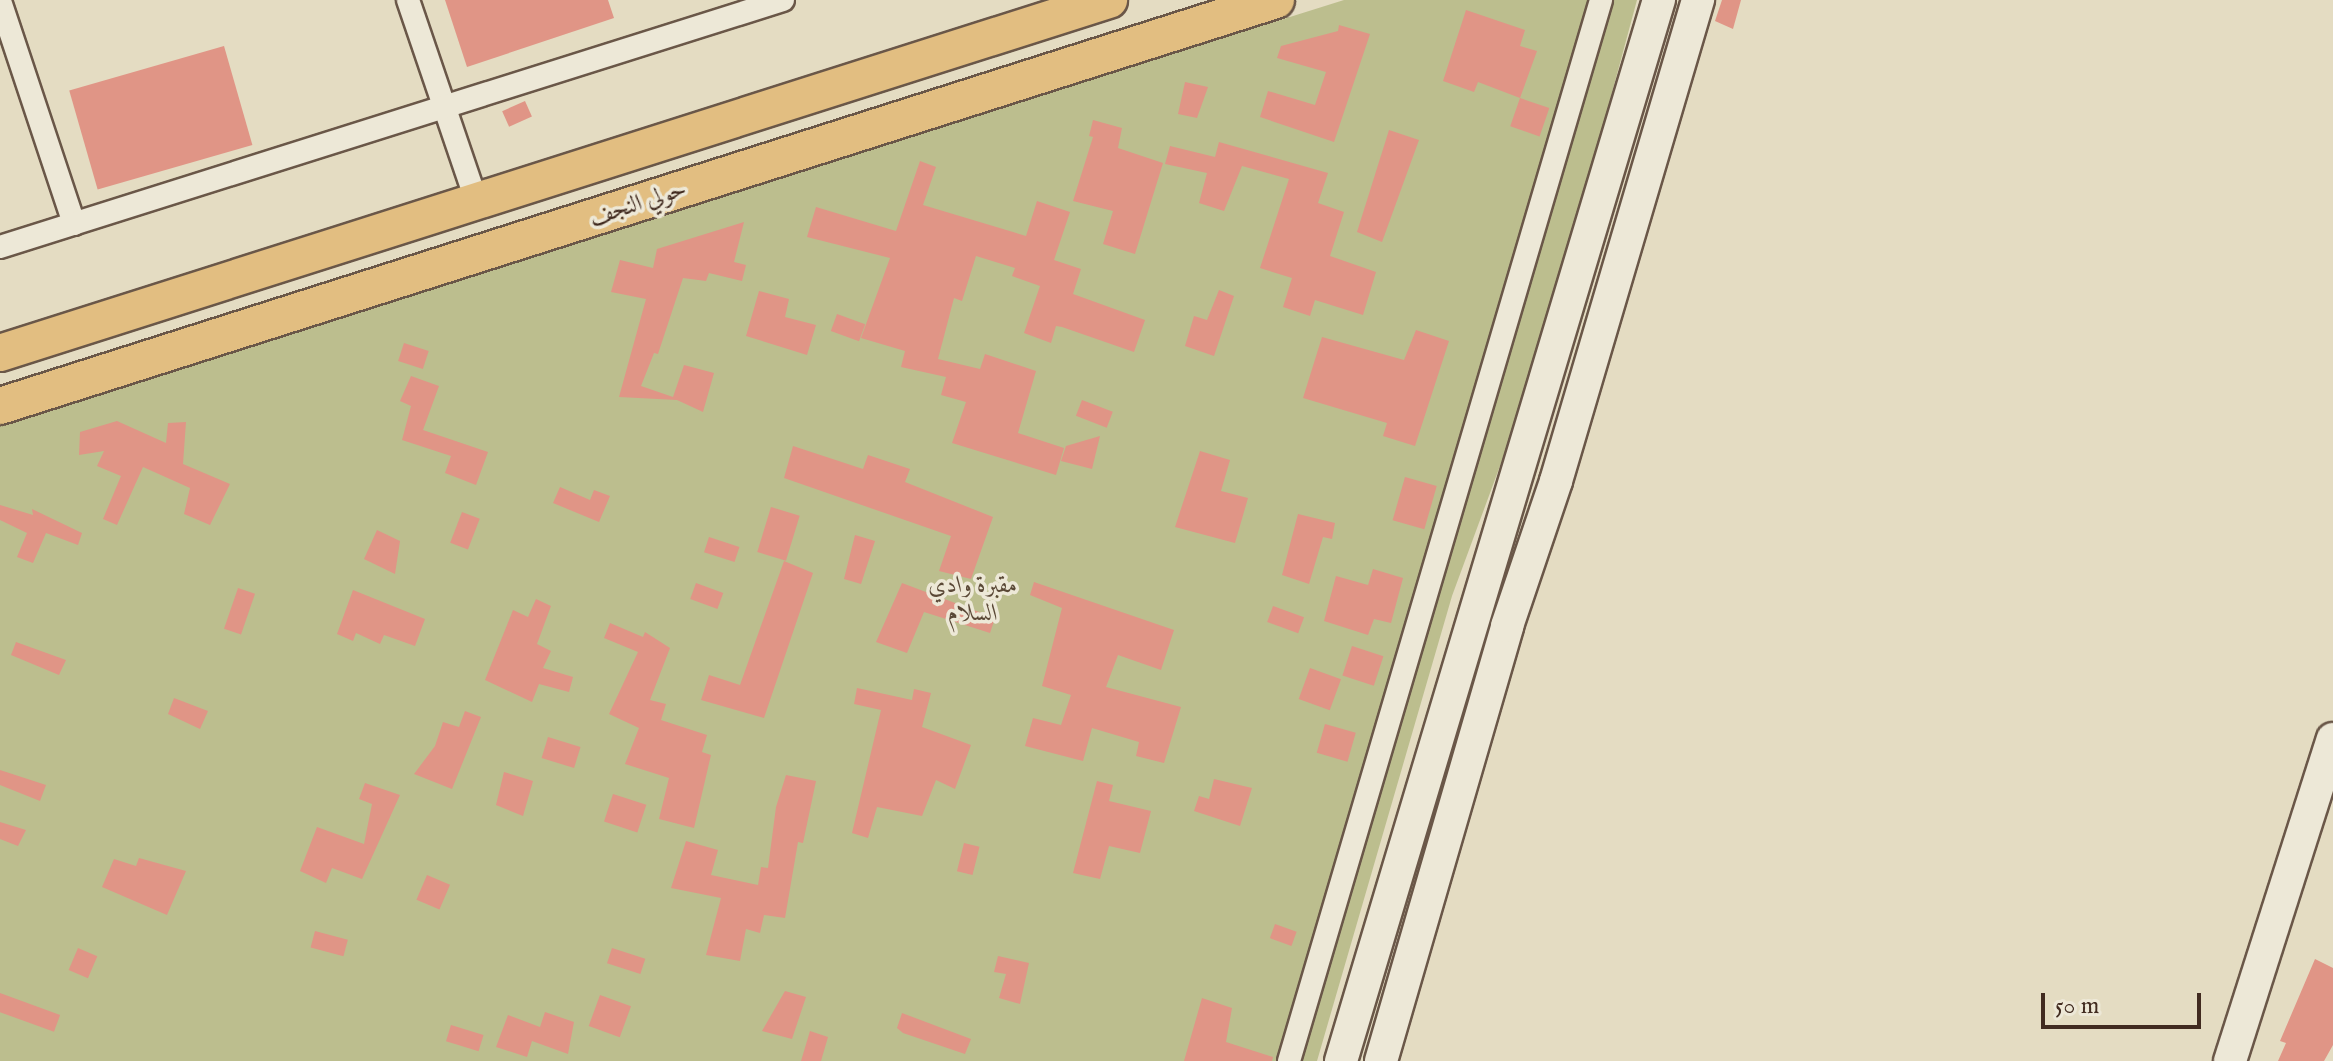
<!DOCTYPE html>
<html>
<head>
<meta charset="utf-8">
<style>
	body { margin:0 }
	#map { position:relative; width:2333px; height:1061px; overflow:hidden; background:#e4dcc2; font-family:"IM FELL English",Amiri,serif }
	div>[style] { position:absolute }
	.green>* { inset:0; background:#bcbe8e }
	.building>* { inset:0; background:#e09586; transform-origin:0 0 }
	.roads { filter:drop-shadow(2px 0 #6a5748) drop-shadow(-2px 0 #6a5748) drop-shadow(0 2px #6a5748) drop-shadow(0 -2px #6a5748) }
	.street>* { height:22px; margin:-11px; padding:0 11px; transform-origin:11px; border-radius:11px; background:#ede8d7 }
	.secondary>* { height:32px; margin:-16px; padding:0 16px; transform-origin:16px; border-radius:16px; background:#ede8d7 }
	.primary>* { height:36px; margin:-18px; padding:0 18px; transform-origin:18px; border-radius:18px; background:#e2be81 }
	span { translate:-50% -50%; white-space:nowrap; text-align:center; line-height:1.15; -webkit-text-stroke:7px #ede8d7; paint-order:stroke }
	.street-label { font-size:24px; color:#412b20 }
	.park-label { font-size:24px; color:#5a4836; font-style:italic }
	.scale { position:absolute; left:2041px; top:993px; width:160px; height:36px; box-sizing:border-box; border:4px solid #412b20; border-top:0; padding-left:10px; font-size:24px; line-height:28px; white-space:nowrap; color:#412b20; -webkit-text-stroke:6px #ede8d7; paint-order:stroke }
</style>
</head>
<body>
<div id="map">
	<div class="green">
		<div style="clip-path:polygon(1344px 0,1637px 0,1542px 352px,1452px 596px,1317px 1061px,0 1061px,0 421px)"></div>
	</div>
	<div class="building">
		<div style="clip-path:polygon(445px 0,608px 0,614px 18px,467px 67px)"></div>
		<div style="clip-path:polygon(1722px 0,1741px 0,1733px 29px,1715px 21px)"></div>
		<div style="clip-path:polygon(1466px 10px,1525px 30px,1520px 46px,1537px 51px,1520px 98px,1478px 82px,1474px 92px,1443px 81px)"></div>
		<div style="clip-path:polygon(1339px 25px,1370px 34px,1334px 142px,1260px 117px,1268px 91px,1315px 105px,1326px 72px,1277px 58px,1281px 46px,1338px 31px)"></div>
		<div style="left:224px;top:46px;width:103px;height:161px;rotate:74deg"></div>
		<div style="clip-path:polygon(1185px 82px,1208px 87px,1197px 118px,1178px 114px)"></div>
		<div style="left:1520px;top:98px;width:31px;height:30px;rotate:19deg"></div>
		<div style="left:525px;top:101px;width:17px;height:25px;rotate:66deg"></div>
		<div style="clip-path:polygon(1093px 120px,1122px 128px,1118px 148px,1163px 163px,1135px 254px,1103px 244px,1113px 211px,1073px 201px,1093px 137px,1089px 136px)"></div>
		<div style="clip-path:polygon(1389px 130px,1419px 140px,1382px 242px,1357px 232px)"></div>
		<div style="clip-path:polygon(1219px 142px,1328px 173px,1318px 203px,1344px 212px,1330px 256px,1376px 272px,1363px 315px,1315px 300px,1310px 316px,1283px 307px,1292px 278px,1260px 268px,1289px 179px,1242px 166px,1224px 211px,1199px 203px,1207px 173px,1165px 164px,1170px 146px,1215px 157px)"></div>
		<div style="clip-path:polygon(920px 161px,936px 167px,923px 205px,1026px 236px,1037px 201px,1070px 212px,1054px 260px,1081px 269px,1073px 294px,1145px 320px,1134px 352px,1062px 327px,1056px 326px,1051px 343px,1024px 333px,1040px 286px,1012px 276px,1015px 268px,976px 256px,962px 301px,954px 298px,938px 359px,980px 369px,985px 354px,1036px 371px,1018px 433px,1064px 448px,1056px 475px,952px 443px,966px 402px,941px 395px,946px 377px,901px 367px,905px 351px,861px 338px,890px 258px,807px 237px,816px 207px,896px 231px)"></div>
		<div style="clip-path:polygon(744px 222px,734px 262px,746px 265px,742px 281px,709px 273px,706px 281px,683px 278px,658px 354px,654px 353px,641px 386px,673px 397px,684px 365px,714px 373px,703px 412px,677px 400px,619px 397px,646px 299px,611px 292px,620px 260px,653px 268px,657px 249px)"></div>
		<div style="clip-path:polygon(1219px 290px,1234px 296px,1214px 356px,1185px 346px,1194px 316px,1207px 320px)"></div>
		<div style="clip-path:polygon(759px 291px,789px 299px,785px 317px,816px 325px,807px 355px,746px 336px)"></div>
		<div style="left:837px;top:314px;width:30px;height:18px;rotate:20deg"></div>
		<div style="clip-path:polygon(1416px 330px,1449px 341px,1415px 446px,1383px 436px,1387px 423px,1303px 398px,1322px 337px,1404px 360px)"></div>
		<div style="left:404px;top:343px;width:26px;height:19px;rotate:18deg"></div>
		<div style="clip-path:polygon(411px 376px,439px 386px,423px 430px,488px 452px,476px 485px,445px 473px,451px 456px,402px 440px,411px 406px,400px 401px)"></div>
		<div style="left:1082px;top:400px;width:33px;height:17px;rotate:21deg"></div>
		<div style="clip-path:polygon(117px 421px,166px 443px,168px 423px,186px 422px,183px 464px,230px 484px,210px 525px,184px 514px,190px 488px,143px 467px,117px 525px,103px 519px,121px 476px,97px 466px,104px 451px,79px 455px,80px 432px)"></div>
		<div style="clip-path:polygon(1100px 436px,1092px 469px,1061px 461px,1066px 446px)"></div>
		<div style="clip-path:polygon(793px 446px,863px 469px,868px 455px,910px 469px,905px 482px,993px 517px,971px 579px,939px 571px,951px 536px,784px 478px)"></div>
		<div style="clip-path:polygon(1200px 451px,1230px 460px,1221px 491px,1248px 498px,1235px 543px,1175px 527px)"></div>
		<div style="left:1405px;top:477px;width:33px;height:45px;rotate:16deg"></div>
		<div style="clip-path:polygon(560px 487px,590px 500px,594px 490px,610px 496px,599px 522px,553px 503px)"></div>
		<div style="clip-path:polygon(0 505px,33px 515px,32px 509px,82px 533px,78px 545px,46px 533px,33px 563px,17px 557px,27px 533px,0 520px)"></div>
		<div style="left:771px;top:507px;width:30px;height:47px;rotate:17deg"></div>
		<div style="left:462px;top:512px;width:19px;height:33px;rotate:21deg"></div>
		<div style="clip-path:polygon(1298px 514px,1335px 523px,1332px 539px,1323px 537px,1309px 584px,1282px 575px)"></div>
		<div style="clip-path:polygon(377px 530px,400px 541px,395px 574px,364px 559px)"></div>
		<div style="clip-path:polygon(855px 535px,875px 541px,861px 584px,844px 579px)"></div>
		<div style="left:709px;top:537px;width:32px;height:16px;rotate:18deg"></div>
		<div style="clip-path:polygon(784px 561px,813px 573px,764px 718px,701px 700px,709px 675px,740px 685px)"></div>
		<div style="clip-path:polygon(1373px 569px,1403px 578px,1391px 623px,1374px 619px,1368px 635px,1324px 621px,1336px 576px,1368px 585px)"></div>
		<div style="clip-path:polygon(1034px 582px,1174px 630px,1161px 670px,1118px 655px,1106px 687px,1181px 707px,1164px 763px,1136px 756px,1139px 742px,1092px 728px,1083px 761px,1025px 746px,1033px 718px,1061px 725px,1071px 695px,1042px 686px,1062px 608px,1030px 595px)"></div>
		<div style="left:696px;top:583px;width:29px;height:17px;rotate:20deg"></div>
		<div style="clip-path:polygon(902px 583px,995px 618px,990px 633px,924px 612px,907px 653px,876px 642px)"></div>
		<div style="left:238px;top:588px;width:18px;height:43px;rotate:19deg"></div>
		<div style="clip-path:polygon(353px 590px,425px 619px,415px 646px,384px 635px,380px 644px,356px 633px,353px 641px,337px 634px)"></div>
		<div style="clip-path:polygon(536px 599px,551px 606px,537px 644px,551px 651px,543px 668px,573px 677px,569px 692px,539px 684px,532px 702px,485px 680px,513px 610px,528px 617px)"></div>
		<div style="left:1273px;top:606px;width:33px;height:17px;rotate:20deg"></div>
		<div style="clip-path:polygon(610px 623px,643px 637px,645px 632px,670px 648px,650px 700px,666px 704px,661px 720px,707px 735px,702px 752px,711px 755px,694px 828px,659px 819px,669px 778px,625px 764px,639px 728px,609px 714px,638px 652px,604px 638px)"></div>
		<div style="clip-path:polygon(16px 642px,66px 660px,59px 675px,11px 655px)"></div>
		<div style="left:1352px;top:646px;width:33px;height:31px;rotate:18deg"></div>
		<div style="left:1310px;top:668px;width:33px;height:33px;rotate:20deg"></div>
		<div style="clip-path:polygon(857px 688px,912px 700px,914px 689px,931px 693px,922px 727px,971px 745px,955px 789px,936px 780px,922px 816px,877px 807px,868px 838px,852px 833px,881px 710px,854px 704px)"></div>
		<div style="clip-path:polygon(174px 698px,208px 711px,200px 729px,168px 714px)"></div>
		<div style="clip-path:polygon(465px 711px,481px 717px,452px 789px,414px 774px,435px 746px,443px 722px,459px 727px)"></div>
		<div style="left:1325px;top:724px;width:32px;height:30px;rotate:16deg"></div>
		<div style="left:548px;top:737px;width:34px;height:22px;rotate:17deg"></div>
		<div style="clip-path:polygon(0 770px,46px 785px,40px 801px,0 785px)"></div>
		<div style="clip-path:polygon(504px 772px,533px 781px,523px 816px,496px 805px)"></div>
		<div style="clip-path:polygon(786px 775px,816px 781px,803px 843px,798px 842px,785px 918px,764px 915px,760px 933px,746px 929px,740px 961px,706px 955px,721px 898px,671px 888px,686px 841px,718px 850px,711px 875px,758px 885px,761px 867px,768px 868px,776px 807px)"></div>
		<div style="clip-path:polygon(1214px 779px,1252px 788px,1240px 826px,1194px 811px,1199px 796px,1209px 799px)"></div>
		<div style="clip-path:polygon(1097px 781px,1113px 785px,1109px 801px,1151px 811px,1140px 853px,1109px 846px,1100px 879px,1073px 873px)"></div>
		<div style="clip-path:polygon(365px 783px,400px 795px,362px 879px,332px 868px,326px 883px,300px 871px,317px 827px,364px 844px,372px 804px,359px 799px)"></div>
		<div style="left:613px;top:794px;width:35px;height:29px;rotate:18deg"></div>
		<div style="clip-path:polygon(0 822px,26px 830px,18px 846px,0 839px)"></div>
		<div style="left:964px;top:843px;width:16px;height:29px;rotate:14deg"></div>
		<div style="clip-path:polygon(139px 858px,186px 871px,167px 915px,102px 887px,114px 859px,136px 866px)"></div>
		<div style="left:427px;top:875px;width:25px;height:27px;rotate:23deg"></div>
		<div style="left:1275px;top:924px;width:23px;height:15px;rotate:20deg"></div>
		<div style="left:315px;top:931px;width:34px;height:17px;rotate:15deg"></div>
		<div style="left:78px;top:948px;width:21px;height:24px;rotate:23deg"></div>
		<div style="left:612px;top:948px;width:35px;height:16px;rotate:18deg"></div>
		<div style="clip-path:polygon(998px 956px,1029px 963px,1020px 1004px,999px 998px,1006px 974px,994px 972px)"></div>
		<div style="clip-path:polygon(2315px 959px,2333px 968px,2333px 1045px,2324px 1061px,2278px 1061px,2286px 1043px,2280px 1041px)"></div>
		<div style="clip-path:polygon(785px 991px,806px 997px,792px 1039px,762px 1031px)"></div>
		<div style="left:0;top:993px;width:64px;height:18px;rotate:20deg"></div>
		<div style="left:600px;top:995px;width:33px;height:33px;rotate:20deg"></div>
		<div style="clip-path:polygon(1202px 998px,1232px 1008px,1226px 1042px,1273px 1057px,1272px 1061px,1184px 1061px)"></div>
		<div style="clip-path:polygon(545px 1012px,574px 1022px,568px 1054px,532px 1041px,527px 1057px,496px 1047px,508px 1015px,540px 1027px)"></div>
		<div style="clip-path:polygon(902px 1013px,971px 1039px,965px 1054px,903px 1033px,897px 1028px)"></div>
		<div style="left:451px;top:1025px;width:34px;height:17px;rotate:17deg"></div>
		<div style="clip-path:polygon(810px 1031px,828px 1037px,821px 1061px,801px 1061px)"></div>
	</div>
	<div class="roads">
		<div class="street">
			<div style="left:408px;top:0;width:214px;rotate:71.2deg"></div>
			<div style="left:0;top:1px;width:235px;rotate:71.6deg"></div>
			<div style="left:0;top:247px;width:821px;rotate:-17.51deg"></div>
			<div style="left:1289px;top:1061px;width:1106px;rotate:-73.61deg"></div>
		</div>
		<div class="secondary">
			<div style="left:1341px;top:1061px;width:1108px;rotate:-73.32deg"></div>
			<div style="left:1381px;top:1061px;width:453px;rotate:-73.8deg"></div>
			<div style="left:1507px;top:626px;width:153px;rotate:-71.3deg"></div>
			<div style="left:1556px;top:481px;width:502px;rotate:-73.55deg"></div>
			<div style="left:2230px;top:1061px;width:338px;rotate:-72.3deg"></div>
		</div>
		<div class="primary">
			<div style="left:0;top:353px;width:1164px;rotate:-17.66deg"></div>
			<div style="left:0;top:406px;width:1339px;rotate:-17.65deg"></div>
		</div>
	</div>
	<div class="street-label">
		<span style="left:638px;top:204px;rotate:-18deg">حولي النجف</span>
	</div>
	<div class="park-label">
		<span style="left:973px;top:600px">مقبرة وادي<br>السلام</span>
	</div>
	<div class="scale">50 m</div>
</div>
</body>
</html>
